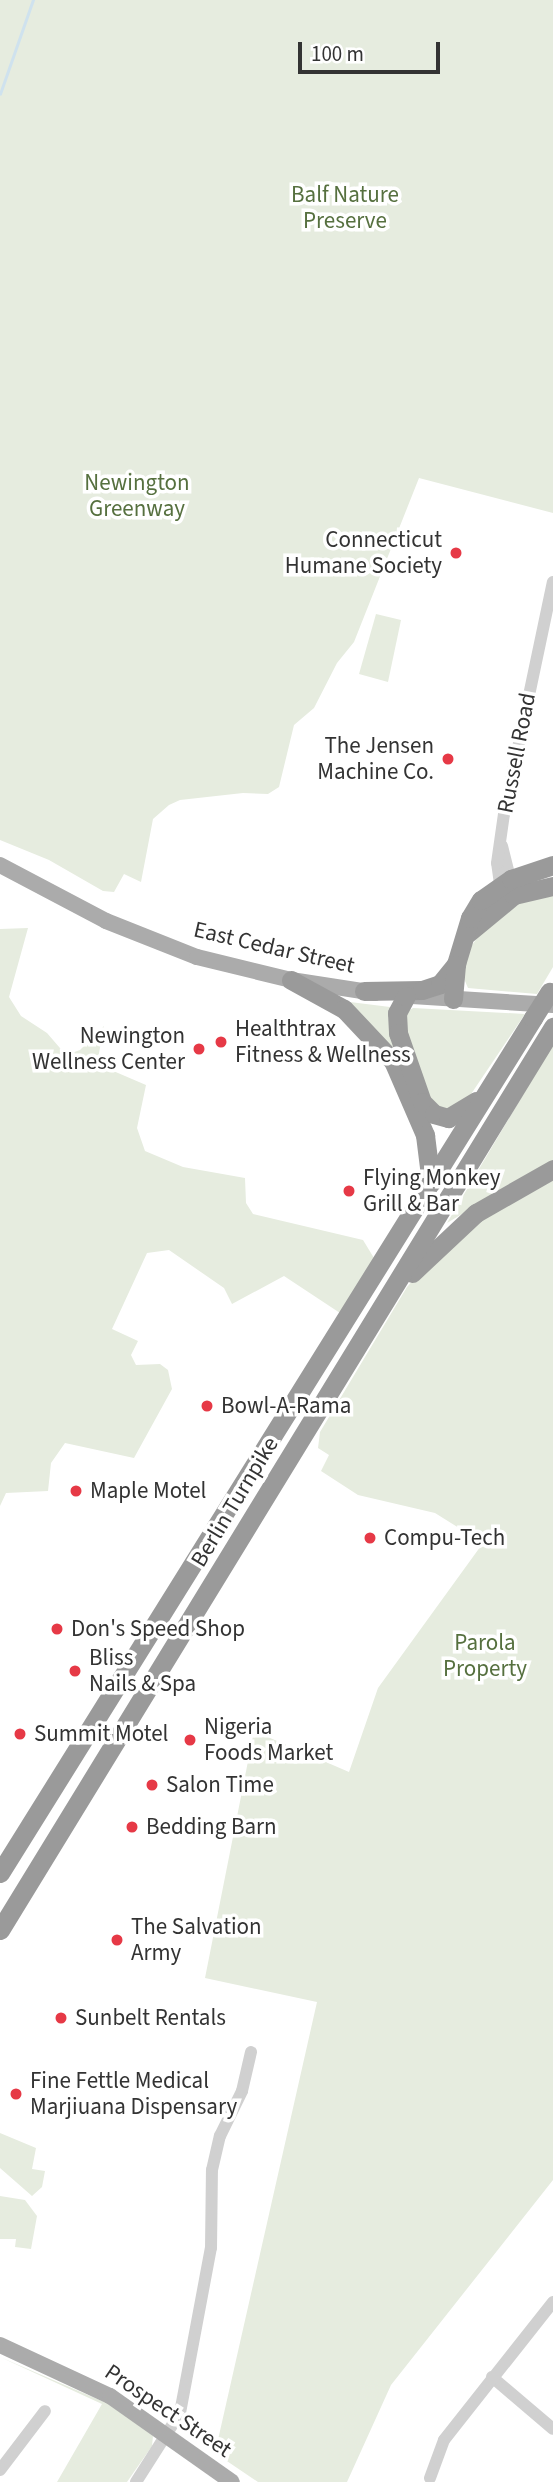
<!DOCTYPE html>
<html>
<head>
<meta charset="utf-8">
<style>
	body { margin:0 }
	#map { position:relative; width:553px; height:2482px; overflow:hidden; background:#fff; font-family:"Source Sans 3",sans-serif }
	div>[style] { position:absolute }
	.green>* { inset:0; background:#e6ecdf }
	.stream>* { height:2.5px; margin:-1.25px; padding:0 1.25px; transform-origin:1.25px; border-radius:1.25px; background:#cfe2ee }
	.minor>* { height:12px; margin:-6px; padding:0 6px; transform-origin:6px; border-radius:6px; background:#d0d0d0 }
	.major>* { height:16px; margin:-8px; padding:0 8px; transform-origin:8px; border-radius:8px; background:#ababab }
	.highway>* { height:19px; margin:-9.5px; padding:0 9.5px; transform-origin:9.5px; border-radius:9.5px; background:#9a9a9a }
	.highway-bridge>* { height:19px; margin:-9.5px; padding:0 9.5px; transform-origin:9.5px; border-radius:9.5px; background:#9a9a9a }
	.dots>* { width:19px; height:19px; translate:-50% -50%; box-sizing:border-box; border:4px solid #fff; border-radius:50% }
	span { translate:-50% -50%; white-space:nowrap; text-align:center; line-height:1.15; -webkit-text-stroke:7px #fff; paint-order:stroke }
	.park-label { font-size:23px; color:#56703f }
	.poi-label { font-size:23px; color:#333 }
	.right { translate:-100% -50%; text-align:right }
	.left { translate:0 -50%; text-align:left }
	.street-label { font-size:23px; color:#333 }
	.scale { position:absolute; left:298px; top:42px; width:142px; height:32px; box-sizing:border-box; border:4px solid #333; border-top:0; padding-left:9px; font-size:21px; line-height:24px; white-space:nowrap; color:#333; -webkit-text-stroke:5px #fff; paint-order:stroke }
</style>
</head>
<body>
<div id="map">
	<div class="green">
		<div style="clip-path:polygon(0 0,553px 0,553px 513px,419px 478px,354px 642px,337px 663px,314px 708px,294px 725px,279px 787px,268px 794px,243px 793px,180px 800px,169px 805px,153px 819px,141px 882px,124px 874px,114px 892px,103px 891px,49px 860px,0 840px)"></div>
		<div style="clip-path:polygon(376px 614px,401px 620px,388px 682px,359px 674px)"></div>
		<div style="clip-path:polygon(553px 892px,553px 967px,537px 994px,468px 988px,462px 974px,469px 949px,481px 933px,515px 902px)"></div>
		<div style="clip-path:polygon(28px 928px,9px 997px,21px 1016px,47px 1033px,66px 1055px,80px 1050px,104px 1026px,97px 1064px,146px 1085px,137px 1128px,145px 1151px,183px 1167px,245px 1178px,246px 1203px,253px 1214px,363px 1240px,374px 1258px,340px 1313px,284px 1276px,232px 1304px,224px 1288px,169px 1250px,147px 1253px,112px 1329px,138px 1341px,131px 1355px,136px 1365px,160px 1364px,168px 1370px,172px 1389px,134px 1458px,65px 1443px,51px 1463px,48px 1491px,6px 1493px,0 1506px,0 929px)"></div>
		<div style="clip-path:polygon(350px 1002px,390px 1007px,406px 1074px)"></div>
		<div style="clip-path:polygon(413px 1008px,525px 1014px,463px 1106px,439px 1109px,420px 1083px,403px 1014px)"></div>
		<div style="clip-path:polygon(553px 1044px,553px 1165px,520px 1179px,447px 1223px)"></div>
		<div style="clip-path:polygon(553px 1178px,553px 2180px,391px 2385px,347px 2482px,258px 2482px,215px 2453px,317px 2002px,205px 1978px,254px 1731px,349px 1772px,378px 1688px,483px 1543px,435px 1513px,358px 1495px,321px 1471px,329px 1455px,318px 1448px,320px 1432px,407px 1287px,428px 1263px,489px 1213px)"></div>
		<div style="clip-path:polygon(0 2133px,36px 2148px,32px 2169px,45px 2171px,42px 2187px,32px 2196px,0 2168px)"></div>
		<div style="clip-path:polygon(0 2196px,25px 2200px,37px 2216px,31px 2249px,15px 2247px,16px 2239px,0 2239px)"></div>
		<div style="clip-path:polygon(0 2357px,118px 2408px,153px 2436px,152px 2446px,127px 2482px,57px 2482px,102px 2404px)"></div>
	</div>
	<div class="stream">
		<div style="left:0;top:94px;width:100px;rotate:-70.7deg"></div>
	</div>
	<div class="minor">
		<div style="left:502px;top:846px;width:41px;rotate:76deg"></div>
		<div style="left:501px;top:891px;width:28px;rotate:-98deg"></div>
		<div style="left:497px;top:863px;width:49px;rotate:-81.9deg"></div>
		<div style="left:504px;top:814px;width:237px;rotate:-78.1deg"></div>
		<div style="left:492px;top:2377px;width:80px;rotate:40.4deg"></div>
		<div style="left:0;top:2470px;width:74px;rotate:-52.7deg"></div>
		<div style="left:430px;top:2478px;width:40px;rotate:-69.8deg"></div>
		<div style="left:444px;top:2440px;width:176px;rotate:-51.7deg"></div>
		<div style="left:136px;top:2482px;width:82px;rotate:-57.5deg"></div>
		<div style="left:180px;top:2413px;width:168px;rotate:-79.4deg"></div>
		<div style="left:211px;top:2248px;width:78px;rotate:-89.3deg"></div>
		<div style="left:212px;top:2170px;width:35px;rotate:-77deg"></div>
		<div style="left:220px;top:2136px;width:50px;rotate:-63.9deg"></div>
		<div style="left:242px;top:2091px;width:40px;rotate:-77deg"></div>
	</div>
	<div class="major">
		<div style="left:0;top:865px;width:120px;rotate:27.8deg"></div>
		<div style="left:106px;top:921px;width:98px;rotate:21.6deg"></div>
		<div style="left:197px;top:957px;width:97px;rotate:13.7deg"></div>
		<div style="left:291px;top:980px;width:85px;rotate:8.8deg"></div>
		<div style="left:412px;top:996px;width:141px;rotate:3.7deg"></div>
		<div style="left:0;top:2345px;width:121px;rotate:24.9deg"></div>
		<div style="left:110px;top:2396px;width:149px;rotate:35.2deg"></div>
	</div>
	<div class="highway">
		<div style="left:468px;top:933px;width:60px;rotate:-39.6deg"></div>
		<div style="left:514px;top:895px;width:40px;rotate:-13deg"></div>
		<div style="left:291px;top:980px;width:60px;rotate:28.7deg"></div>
		<div style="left:344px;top:1009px;width:71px;rotate:46.7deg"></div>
		<div style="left:393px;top:1061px;width:81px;rotate:66.6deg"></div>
		<div style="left:425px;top:1135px;width:48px;rotate:82.9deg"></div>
		<div style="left:364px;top:991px;width:58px;rotate:-1deg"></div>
		<div style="left:422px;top:990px;width:19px;rotate:-18deg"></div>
		<div style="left:440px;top:984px;width:26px;rotate:-51deg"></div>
		<div style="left:456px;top:964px;width:48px;rotate:-73.1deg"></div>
		<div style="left:470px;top:918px;width:21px;rotate:-59deg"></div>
		<div style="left:481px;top:900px;width:37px;rotate:-35deg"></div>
		<div style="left:511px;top:879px;width:44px;rotate:-18.4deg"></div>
		<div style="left:406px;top:996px;width:19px;rotate:118deg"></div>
		<div style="left:397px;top:1013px;width:20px;rotate:87deg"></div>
		<div style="left:398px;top:1033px;width:73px;rotate:70.8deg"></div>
		<div style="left:422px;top:1102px;width:17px;rotate:45deg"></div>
		<div style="left:434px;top:1114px;width:15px;rotate:16deg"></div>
		<div style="left:448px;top:1118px;width:33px;rotate:-31deg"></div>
		<div style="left:453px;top:999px;width:34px;rotate:-85deg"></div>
		<div style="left:412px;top:1273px;width:88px;rotate:-43.2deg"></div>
		<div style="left:476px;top:1213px;width:89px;rotate:-29.7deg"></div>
		<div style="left:0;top:1873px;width:1008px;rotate:-58.06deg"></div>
		<div style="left:0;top:1930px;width:1059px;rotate:-58.52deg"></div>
	</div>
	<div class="highway-bridge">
		<div style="left:533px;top:1018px;width:31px;rotate:-58deg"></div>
	</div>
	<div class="dots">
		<div style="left:456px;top:553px;background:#e63946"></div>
		<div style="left:448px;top:759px;background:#e63946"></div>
		<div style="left:221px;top:1042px;background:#e63946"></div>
		<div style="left:199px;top:1049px;background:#e63946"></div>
		<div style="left:349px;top:1191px;background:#e63946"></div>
		<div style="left:207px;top:1406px;background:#e63946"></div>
		<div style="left:76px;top:1491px;background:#e63946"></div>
		<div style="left:370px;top:1538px;background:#e63946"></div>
		<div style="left:57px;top:1629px;background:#e63946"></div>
		<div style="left:75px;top:1671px;background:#e63946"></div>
		<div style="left:20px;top:1734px;background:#e63946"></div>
		<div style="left:190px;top:1740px;background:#e63946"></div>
		<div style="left:152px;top:1785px;background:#e63946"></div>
		<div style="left:132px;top:1827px;background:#e63946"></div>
		<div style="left:117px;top:1940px;background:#e63946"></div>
		<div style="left:61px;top:2018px;background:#e63946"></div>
		<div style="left:16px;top:2094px;background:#e63946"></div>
	</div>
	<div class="park-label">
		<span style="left:345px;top:208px">Balf Nature<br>Preserve</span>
		<span style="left:137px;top:496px">Newington<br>Greenway</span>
		<span style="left:485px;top:1656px">Parola<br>Property</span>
	</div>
	<div class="poi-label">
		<span class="right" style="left:442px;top:553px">Connecticut<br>Humane Society</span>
		<span class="right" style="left:434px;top:759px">The Jensen<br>Machine Co.</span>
		<span class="left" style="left:235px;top:1042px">Healthtrax<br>Fitness &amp; Wellness</span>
		<span class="right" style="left:185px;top:1049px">Newington<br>Wellness Center</span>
		<span class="left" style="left:363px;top:1191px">Flying Monkey<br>Grill &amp; Bar</span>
		<span class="left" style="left:221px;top:1406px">Bowl-A-Rama</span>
		<span class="left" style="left:90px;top:1491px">Maple Motel</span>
		<span class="left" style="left:384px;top:1538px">Compu-Tech</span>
		<span class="left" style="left:71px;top:1629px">Don's Speed Shop</span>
		<span class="left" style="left:89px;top:1671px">Bliss<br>Nails &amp; Spa</span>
		<span class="left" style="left:204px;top:1740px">Nigeria<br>Foods Market</span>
		<span class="left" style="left:34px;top:1734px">Summit Motel</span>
		<span class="left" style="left:166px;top:1785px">Salon Time</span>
		<span class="left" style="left:146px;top:1827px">Bedding Barn</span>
		<span class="left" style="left:131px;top:1940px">The Salvation<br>Army</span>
		<span class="left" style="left:75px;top:2018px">Sunbelt Rentals</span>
		<span class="left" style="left:30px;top:2094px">Fine Fettle Medical<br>Marjiuana Dispensary</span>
	</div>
	<div class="street-label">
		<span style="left:517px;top:753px;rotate:-79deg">Russell Road</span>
		<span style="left:274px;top:948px;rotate:13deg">East Cedar Street</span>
		<span style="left:235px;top:1502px;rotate:-59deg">Berlin Turnpike</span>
		<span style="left:168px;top:2411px;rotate:34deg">Prospect Street</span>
	</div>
	<div class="scale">100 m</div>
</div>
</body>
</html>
